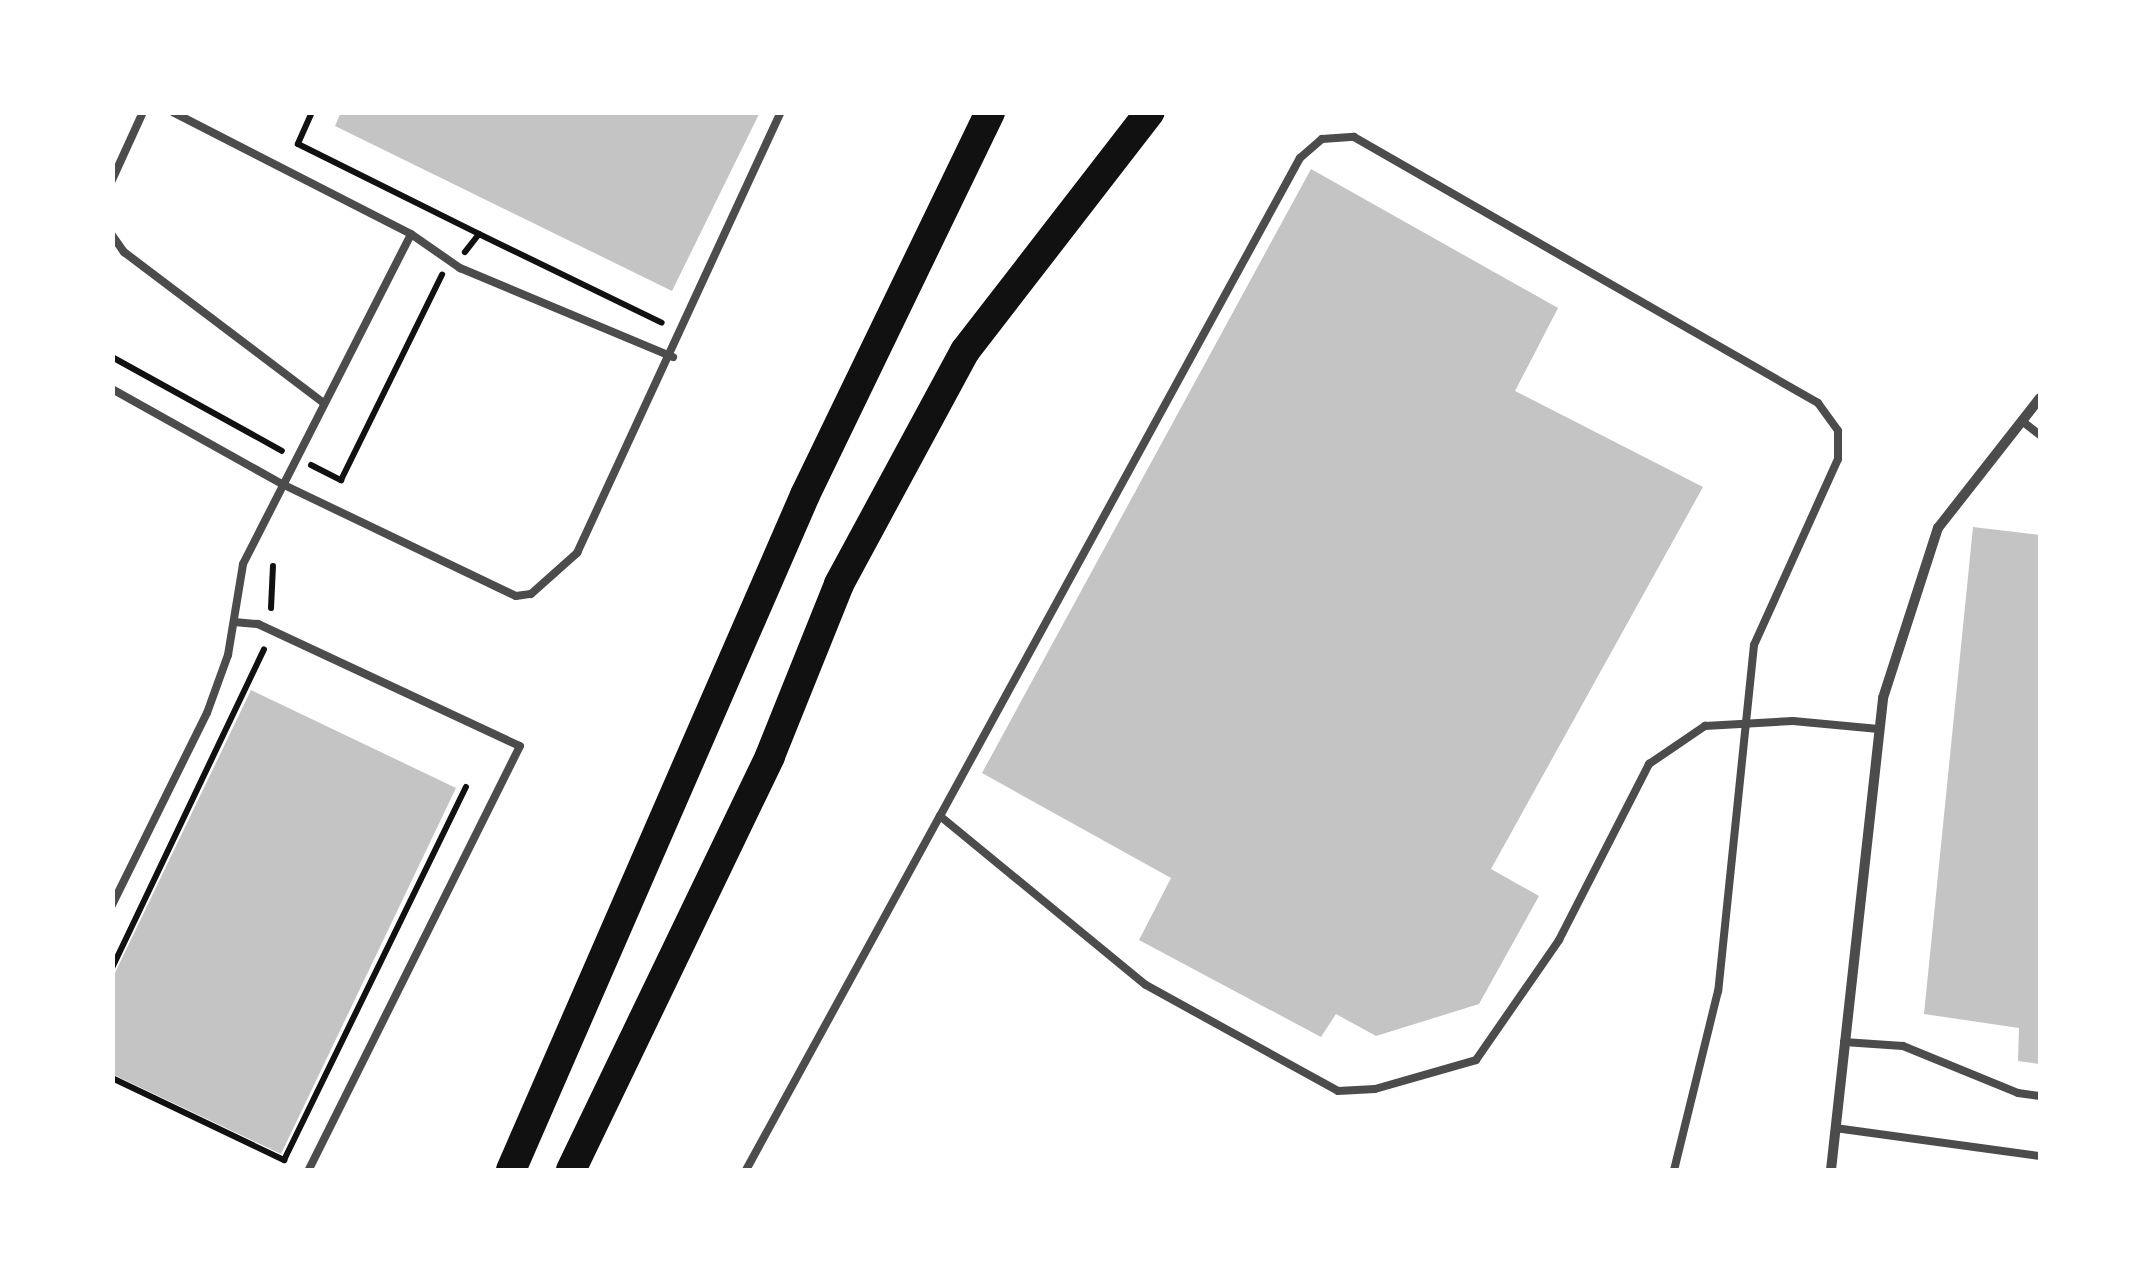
<!DOCTYPE html>
<html>
<head>
<meta charset="utf-8">
<style>
	body { margin:0 }
	#map { position:relative; width:2153px; height:1283px; overflow:hidden; background:#fff; font-family:"Golos Text",sans-serif }
	div>[style] { position:absolute }
	.building>* { inset:0; background:#c4c4c4 }
	.path>* { height:6px; margin:-3px; padding:0 3px; transform-origin:3px; border-radius:3px; background:#111 }
	.service>* { height:8px; margin:-4px; padding:0 4px; transform-origin:4px; border-radius:4px; background:#4c4c4c }
	.minor>* { height:10px; margin:-5px; padding:0 5px; transform-origin:5px; border-radius:5px; background:#4c4c4c }
	.motorway>* { height:30px; margin:-15px; padding:0 15px; transform-origin:15px; border-radius:15px; background:#111 }
	span { translate:-50% -50%; white-space:nowrap; text-align:center; line-height:1.15; -webkit-text-stroke:10px #fff; paint-order:stroke }
	.frame { position:absolute; inset:0; border:115px solid #fff; pointer-events:none }
</style>
</head>
<body>
<div id="map">
	<div class="building">
		<div style="clip-path:polygon(341px 112px,760px 112px,672px 291px,335px 126px)"></div>
		<div style="clip-path:polygon(1311px 169px,1558px 308px,1515px 391px,1703px 487px,1491px 869px,1539px 896px,1479px 1004px,1376px 1036px,1336px 1014px,1321px 1037px,1139px 940px,1171px 878px,982px 773px)"></div>
		<div style="clip-path:polygon(1973px 527px,2040px 535px,2040px 1064px,2018px 1061px,2019px 1028px,1924px 1014px)"></div>
		<div style="clip-path:polygon(251px 690px,456px 788px,281px 1154px,112px 1074px,112px 979px)"></div>
	</div>
	<div class="path">
		<div style="left:312px;top:112px;width:35px;rotate:114deg"></div>
		<div style="left:298px;top:144px;width:202px;rotate:26.4deg"></div>
		<div style="left:479px;top:234px;width:23px;rotate:128deg"></div>
		<div style="left:479px;top:234px;width:203px;rotate:25.9deg"></div>
		<div style="left:112px;top:357px;width:194px;rotate:28.9deg"></div>
		<div style="left:311px;top:465px;width:34px;rotate:27deg"></div>
		<div style="left:341px;top:480px;width:229px;rotate:-63.8deg"></div>
		<div style="left:271px;top:608px;width:42px;rotate:-87.3deg"></div>
		<div style="left:112px;top:968px;width:353px;rotate:-64.5deg"></div>
		<div style="left:112px;top:1078px;width:191px;rotate:25.5deg"></div>
		<div style="left:284px;top:1160px;width:415px;rotate:-64deg"></div>
	</div>
	<div class="service">
		<div style="left:112px;top:180px;width:75px;rotate:-65.5deg"></div>
		<div style="left:411px;top:234px;width:60px;rotate:34.8deg"></div>
		<div style="left:460px;top:268px;width:231px;rotate:22.7deg"></div>
		<div style="left:112px;top:235px;width:21px;rotate:55deg"></div>
		<div style="left:124px;top:252px;width:251px;rotate:37.1deg"></div>
		<div style="left:112px;top:389px;width:195px;rotate:29.2deg"></div>
		<div style="left:282px;top:484px;width:259px;rotate:25.6deg"></div>
		<div style="left:516px;top:596px;width:15px;rotate:-8deg"></div>
		<div style="left:531px;top:594px;width:62px;rotate:-41.7deg"></div>
		<div style="left:577px;top:553px;width:486px;rotate:-65.2deg"></div>
		<div style="left:2022px;top:421px;width:23px;rotate:38deg"></div>
		<div style="left:234px;top:622px;width:24px;rotate:5deg"></div>
		<div style="left:258px;top:624px;width:289px;rotate:25deg"></div>
		<div style="left:520px;top:746px;width:474px;rotate:116.5deg"></div>
		<div style="left:940px;top:816px;width:750px;rotate:-61.32deg"></div>
		<div style="left:1300px;top:158px;width:29px;rotate:-41deg"></div>
		<div style="left:1322px;top:139px;width:32px;rotate:-4deg"></div>
		<div style="left:1354px;top:137px;width:535px;rotate:29.82deg"></div>
		<div style="left:1818px;top:403px;width:34px;rotate:54deg"></div>
		<div style="left:1838px;top:431px;width:28px;rotate:90deg"></div>
		<div style="left:1838px;top:459px;width:204px;rotate:114.3deg"></div>
		<div style="left:1754px;top:645px;width:348px;rotate:95.9deg"></div>
		<div style="left:1718px;top:991px;width:184px;rotate:103.8deg"></div>
		<div style="left:112px;top:905px;width:214px;rotate:-63.7deg"></div>
		<div style="left:207px;top:713px;width:62px;rotate:-70.1deg"></div>
		<div style="left:228px;top:655px;width:92px;rotate:-80.6deg"></div>
		<div style="left:243px;top:564px;width:370px;rotate:-63deg"></div>
		<div style="left:411px;top:234px;width:267px;rotate:-152.9deg"></div>
		<div style="left:1844px;top:1042px;width:59px;rotate:3.9deg"></div>
		<div style="left:1903px;top:1046px;width:124px;rotate:22.2deg"></div>
		<div style="left:2018px;top:1093px;width:22px;rotate:8deg"></div>
		<div style="left:1835px;top:1128px;width:207px;rotate:7.8deg"></div>
		<div style="left:746px;top:1170px;width:404px;rotate:-61.3deg"></div>
		<div style="left:940px;top:816px;width:266px;rotate:39.4deg"></div>
		<div style="left:1146px;top:985px;width:219px;rotate:28.9deg"></div>
		<div style="left:1338px;top:1091px;width:37px;rotate:-3deg"></div>
		<div style="left:1375px;top:1089px;width:105px;rotate:-16deg"></div>
		<div style="left:1476px;top:1060px;width:146px;rotate:-55.3deg"></div>
		<div style="left:1559px;top:940px;width:198px;rotate:-62.9deg"></div>
		<div style="left:1649px;top:764px;width:68px;rotate:-34.2deg"></div>
		<div style="left:1705px;top:726px;width:88px;rotate:-3.3deg"></div>
		<div style="left:1793px;top:721px;width:86px;rotate:5.3deg"></div>
	</div>
	<div class="minor">
		<div style="left:1831px;top:1170px;width:475px;rotate:-83.7deg"></div>
		<div style="left:1883px;top:698px;width:179px;rotate:-72.1deg"></div>
		<div style="left:1938px;top:528px;width:165px;rotate:-51.9deg"></div>
	</div>
	<div class="motorway">
		<div style="left:511px;top:1170px;width:736px;rotate:-66.46deg"></div>
		<div style="left:805px;top:495px;width:425px;rotate:-64.2deg"></div>
		<div style="left:571px;top:1170px;width:459px;rotate:-64.3deg"></div>
		<div style="left:770px;top:756px;width:185px;rotate:-68.1deg"></div>
		<div style="left:839px;top:584px;width:265px;rotate:-61.6deg"></div>
		<div style="left:965px;top:351px;width:302px;rotate:-52.3deg"></div>
	</div>
	<div class="frame"></div>
</div>
</body>
</html>
